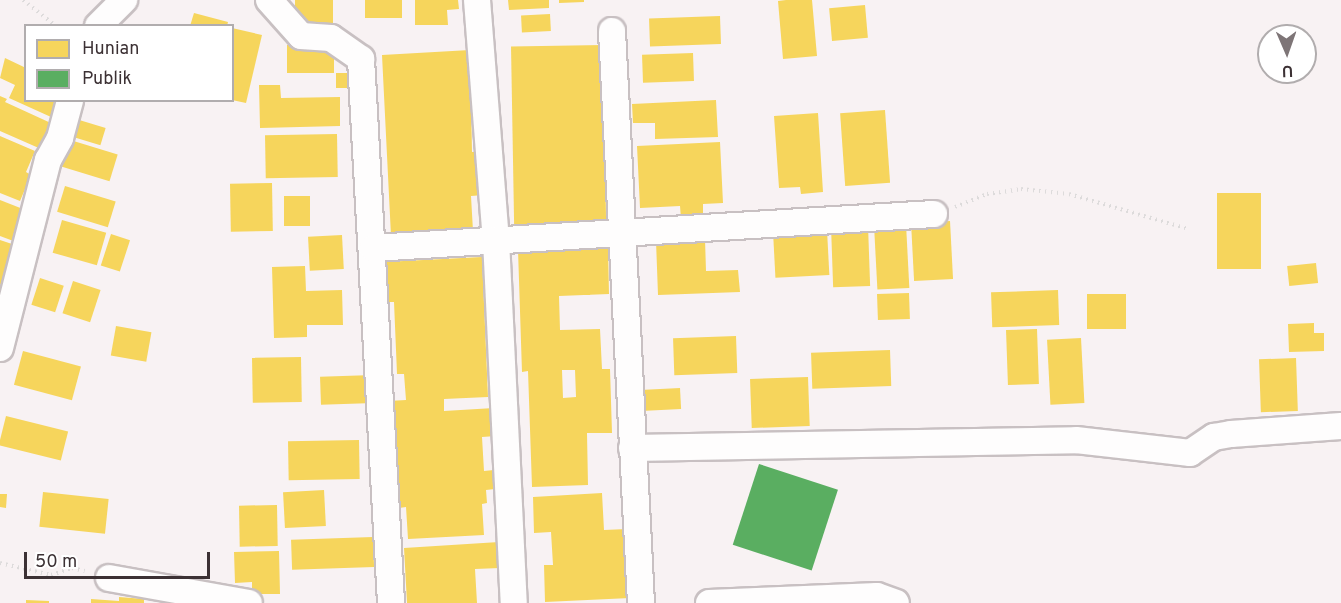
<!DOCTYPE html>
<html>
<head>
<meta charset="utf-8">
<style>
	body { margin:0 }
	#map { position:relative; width:1341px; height:603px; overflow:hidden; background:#f8f2f3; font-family:Overpass,sans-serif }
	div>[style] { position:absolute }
	.homes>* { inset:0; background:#f6d55c; transform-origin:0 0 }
	.public>* { inset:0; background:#5aae61; transform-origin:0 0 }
	.path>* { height:4px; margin-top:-2px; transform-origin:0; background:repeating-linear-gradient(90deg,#dddbdb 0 1.5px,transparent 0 6px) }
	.roads { filter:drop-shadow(2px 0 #c8c0c2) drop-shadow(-2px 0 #c8c0c2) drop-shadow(0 2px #c8c0c2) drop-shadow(0 -2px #c8c0c2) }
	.minor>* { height:26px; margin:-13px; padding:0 13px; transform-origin:13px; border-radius:13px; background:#fefdfd }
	span { translate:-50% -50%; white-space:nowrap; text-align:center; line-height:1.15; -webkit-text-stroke:6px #fff; paint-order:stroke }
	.legend { position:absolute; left:24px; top:24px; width:210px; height:78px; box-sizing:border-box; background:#fff; border:2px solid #b1adae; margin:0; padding:8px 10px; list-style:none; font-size:18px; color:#3c3134 }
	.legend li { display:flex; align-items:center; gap:12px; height:30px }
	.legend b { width:30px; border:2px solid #b1adae }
	.north { position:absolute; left:1257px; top:24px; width:60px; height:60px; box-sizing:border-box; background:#fff; border:2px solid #b1adae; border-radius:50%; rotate:178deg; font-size:16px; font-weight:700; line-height:24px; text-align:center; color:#3c3134 }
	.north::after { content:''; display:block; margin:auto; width:21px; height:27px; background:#7e7577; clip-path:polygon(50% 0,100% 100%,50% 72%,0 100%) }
	.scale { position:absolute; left:24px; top:552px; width:186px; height:27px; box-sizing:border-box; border:3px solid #3c3134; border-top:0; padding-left:8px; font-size:18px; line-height:21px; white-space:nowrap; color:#3c3134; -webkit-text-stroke:4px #fff; paint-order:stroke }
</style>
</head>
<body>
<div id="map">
	<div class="homes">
		<div style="left:295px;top:0;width:38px;height:28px"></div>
		<div style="left:365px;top:0;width:37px;height:18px"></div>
		<div style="clip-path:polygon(415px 0,458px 0,459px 9px,447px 10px,448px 25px,415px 25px)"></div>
		<div style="clip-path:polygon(508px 0,549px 0,549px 8px,509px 10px)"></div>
		<div style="clip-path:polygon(559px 0,584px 0,584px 2px,559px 3px)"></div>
		<div style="clip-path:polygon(786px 0,812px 0,817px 56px,783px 59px,778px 1px)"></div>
		<div style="left:865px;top:5px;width:33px;height:36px;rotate:85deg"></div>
		<div style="clip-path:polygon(194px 13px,228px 22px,227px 26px,190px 26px)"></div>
		<div style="left:550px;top:14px;width:17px;height:29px;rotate:87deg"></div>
		<div style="left:720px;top:16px;width:28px;height:71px;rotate:88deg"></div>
		<div style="clip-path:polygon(232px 28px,262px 35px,246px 103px,232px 100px)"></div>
		<div style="left:287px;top:45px;width:47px;height:28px"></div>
		<div style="left:603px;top:45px;width:182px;height:92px;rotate:89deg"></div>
		<div style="clip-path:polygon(470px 50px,472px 152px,481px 151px,484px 195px,471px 196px,473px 231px,391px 236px,382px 55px)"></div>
		<div style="left:693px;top:53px;width:28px;height:51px;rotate:88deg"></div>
		<div style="clip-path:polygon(5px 58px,26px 68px,26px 100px,59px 100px,51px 117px,9px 98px,15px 85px,0 78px)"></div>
		<div style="left:336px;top:73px;width:16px;height:15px"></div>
		<div style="clip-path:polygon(259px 85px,280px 85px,281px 98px,340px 97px,340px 126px,260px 128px)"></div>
		<div style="clip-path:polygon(0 96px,7px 99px,5px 102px,53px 124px,41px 149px,0 131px)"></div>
		<div style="clip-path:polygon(716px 100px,718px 137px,655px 139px,655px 123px,633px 123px,632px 104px)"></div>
		<div style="left:885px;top:110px;width:73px;height:45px;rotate:86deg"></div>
		<div style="clip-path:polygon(818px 113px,823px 192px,801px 194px,800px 187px,779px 188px,774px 116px)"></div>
		<div style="left:76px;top:119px;width:31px;height:18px;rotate:17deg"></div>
		<div style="left:337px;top:134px;width:43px;height:72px;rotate:89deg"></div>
		<div style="clip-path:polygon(0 136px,35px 151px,26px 172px,31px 175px,20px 201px,0 193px)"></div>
		<div style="left:67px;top:139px;width:53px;height:28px;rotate:17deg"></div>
		<div style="clip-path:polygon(720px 142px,723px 203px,703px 204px,703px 217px,681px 219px,680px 206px,640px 208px,637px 146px)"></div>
		<div style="left:272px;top:183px;width:48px;height:42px;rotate:89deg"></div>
		<div style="left:65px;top:186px;width:53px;height:27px;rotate:17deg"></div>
		<div style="left:1217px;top:193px;width:44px;height:76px"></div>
		<div style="left:284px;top:196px;width:26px;height:30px"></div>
		<div style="clip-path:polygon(0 200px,28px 211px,16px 242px,0 236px)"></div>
		<div style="left:62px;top:220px;width:46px;height:34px;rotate:16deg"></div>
		<div style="left:950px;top:221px;width:58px;height:39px;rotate:87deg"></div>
		<div style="left:906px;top:224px;width:64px;height:32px;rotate:87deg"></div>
		<div style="left:868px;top:225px;width:61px;height:37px;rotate:88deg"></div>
		<div style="left:827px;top:230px;width:45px;height:54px;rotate:87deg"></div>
		<div style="left:111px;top:234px;width:20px;height:33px;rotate:18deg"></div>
		<div style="left:342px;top:235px;width:34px;height:34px;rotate:87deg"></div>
		<div style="clip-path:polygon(705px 239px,706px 271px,738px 270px,740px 292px,658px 295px,656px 241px)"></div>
		<div style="clip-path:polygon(0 240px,15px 245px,0 286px)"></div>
		<div style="clip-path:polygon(evenodd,608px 247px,609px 294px,559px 296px,560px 330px,600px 329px,602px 369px,610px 369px,612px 433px,587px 433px,588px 485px,532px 487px,528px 371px,522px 372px,518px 250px,608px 247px,562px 370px,575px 370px,576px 397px,563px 398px,562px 370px)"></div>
		<div style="clip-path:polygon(482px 257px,488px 397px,444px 399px,444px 411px,494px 408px,496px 436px,482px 437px,484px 471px,494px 470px,495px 489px,486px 490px,487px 503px,482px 504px,484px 535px,408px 539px,406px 507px,399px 508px,396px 441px,390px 441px,388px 401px,406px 400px,404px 374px,397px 374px,394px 302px,386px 302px,384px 262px)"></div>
		<div style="left:1316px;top:263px;width:20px;height:29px;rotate:84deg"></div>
		<div style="clip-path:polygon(305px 266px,306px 291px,342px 290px,343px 325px,307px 325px,307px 337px,274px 338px,272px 267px)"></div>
		<div style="left:40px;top:278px;width:25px;height:28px;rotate:18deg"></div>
		<div style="left:73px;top:281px;width:29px;height:34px;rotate:18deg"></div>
		<div style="left:1058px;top:290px;width:35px;height:67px;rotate:88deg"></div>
		<div style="left:909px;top:293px;width:26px;height:32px;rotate:88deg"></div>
		<div style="left:1126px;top:294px;width:35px;height:39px;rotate:90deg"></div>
		<div style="clip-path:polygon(1314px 323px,1314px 333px,1324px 333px,1324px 351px,1289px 352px,1288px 324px)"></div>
		<div style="left:116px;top:326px;width:36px;height:30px;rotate:10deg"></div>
		<div style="left:1037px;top:329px;width:55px;height:31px;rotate:88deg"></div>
		<div style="left:736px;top:336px;width:37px;height:63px;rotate:88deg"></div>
		<div style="left:1081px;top:338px;width:65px;height:34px;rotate:87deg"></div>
		<div style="left:890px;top:350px;width:36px;height:79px;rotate:88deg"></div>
		<div style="left:23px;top:351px;width:60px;height:35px;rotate:15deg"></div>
		<div style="left:301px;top:357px;width:45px;height:49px;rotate:89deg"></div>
		<div style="left:1296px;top:358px;width:53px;height:37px;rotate:88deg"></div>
		<div style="left:373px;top:375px;width:28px;height:53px;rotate:88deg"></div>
		<div style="left:808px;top:377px;width:49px;height:58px;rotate:88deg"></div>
		<div style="left:680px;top:388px;width:21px;height:40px;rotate:87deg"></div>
		<div style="left:6px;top:416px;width:64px;height:30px;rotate:14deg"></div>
		<div style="left:359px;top:440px;width:39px;height:71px;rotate:89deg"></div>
		<div style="left:324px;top:490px;width:36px;height:41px;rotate:87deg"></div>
		<div style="left:43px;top:492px;width:66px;height:35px;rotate:6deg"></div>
		<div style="clip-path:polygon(602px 493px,604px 530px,627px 529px,630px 598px,545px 602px,544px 565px,553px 565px,551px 532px,534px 533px,533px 497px)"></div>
		<div style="clip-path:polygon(0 494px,7px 494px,6px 508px,0 507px)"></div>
		<div style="left:277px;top:505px;width:41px;height:38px;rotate:89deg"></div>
		<div style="left:373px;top:537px;width:30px;height:82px;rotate:88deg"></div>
		<div style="clip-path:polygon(499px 542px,500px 568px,475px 569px,477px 603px,407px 603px,404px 548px)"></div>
		<div style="clip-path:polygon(279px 551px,280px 594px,252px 594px,252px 582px,235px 583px,234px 552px)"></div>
		<div style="clip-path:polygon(119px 597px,144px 599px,144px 603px,91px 603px,91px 599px,119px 601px)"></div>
		<div style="clip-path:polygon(26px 600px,49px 601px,49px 603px,26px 603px)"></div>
	</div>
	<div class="public">
		<div style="left:759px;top:464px;width:83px;height:85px;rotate:18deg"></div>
	</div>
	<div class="path">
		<div style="left:23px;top:0;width:42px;rotate:38.2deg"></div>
		<div style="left:955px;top:207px;width:35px;rotate:-22deg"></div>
		<div style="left:987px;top:194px;width:34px;rotate:-8deg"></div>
		<div style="left:1021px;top:189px;width:48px;rotate:5.9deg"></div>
		<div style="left:1069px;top:194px;width:125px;rotate:16.3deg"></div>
		<div style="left:0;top:563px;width:52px;rotate:13.2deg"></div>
		<div style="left:51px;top:575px;width:22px;rotate:-18deg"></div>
		<div style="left:72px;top:568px;width:13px;rotate:13deg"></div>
	</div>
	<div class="roads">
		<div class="minor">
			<div style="left:269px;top:0;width:48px;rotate:48.4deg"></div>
			<div style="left:301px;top:36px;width:30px;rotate:4deg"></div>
			<div style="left:331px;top:38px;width:37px;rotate:35deg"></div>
			<div style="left:361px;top:59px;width:545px;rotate:86.84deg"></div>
			<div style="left:477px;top:0;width:241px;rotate:85.5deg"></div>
			<div style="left:496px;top:240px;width:363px;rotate:87.2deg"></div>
			<div style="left:98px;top:26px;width:37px;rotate:-45deg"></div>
			<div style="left:612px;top:31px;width:573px;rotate:87.1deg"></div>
			<div style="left:373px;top:248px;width:562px;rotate:-3.47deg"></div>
			<div style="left:0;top:348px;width:194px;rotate:-75.7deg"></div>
			<div style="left:48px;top:160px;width:25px;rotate:-61deg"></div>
			<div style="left:60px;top:138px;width:39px;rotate:-75deg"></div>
			<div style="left:632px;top:448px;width:444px;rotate:-1deg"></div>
			<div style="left:1076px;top:440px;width:115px;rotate:6.5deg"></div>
			<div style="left:1190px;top:453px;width:29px;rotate:-34deg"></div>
			<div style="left:1214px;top:437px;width:17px;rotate:-10deg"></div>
			<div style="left:1231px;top:434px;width:110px;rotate:-4.2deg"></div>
			<div style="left:109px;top:578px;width:142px;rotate:10.1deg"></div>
			<div style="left:709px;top:603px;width:168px;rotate:-2.4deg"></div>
			<div style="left:877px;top:596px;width:20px;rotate:20deg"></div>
		</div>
	</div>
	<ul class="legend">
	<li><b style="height:16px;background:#f6d55c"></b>Hunian</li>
	<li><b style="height:16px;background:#5aae61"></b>Publik</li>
	</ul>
	<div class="north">U</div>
	<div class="scale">50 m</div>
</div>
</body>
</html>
